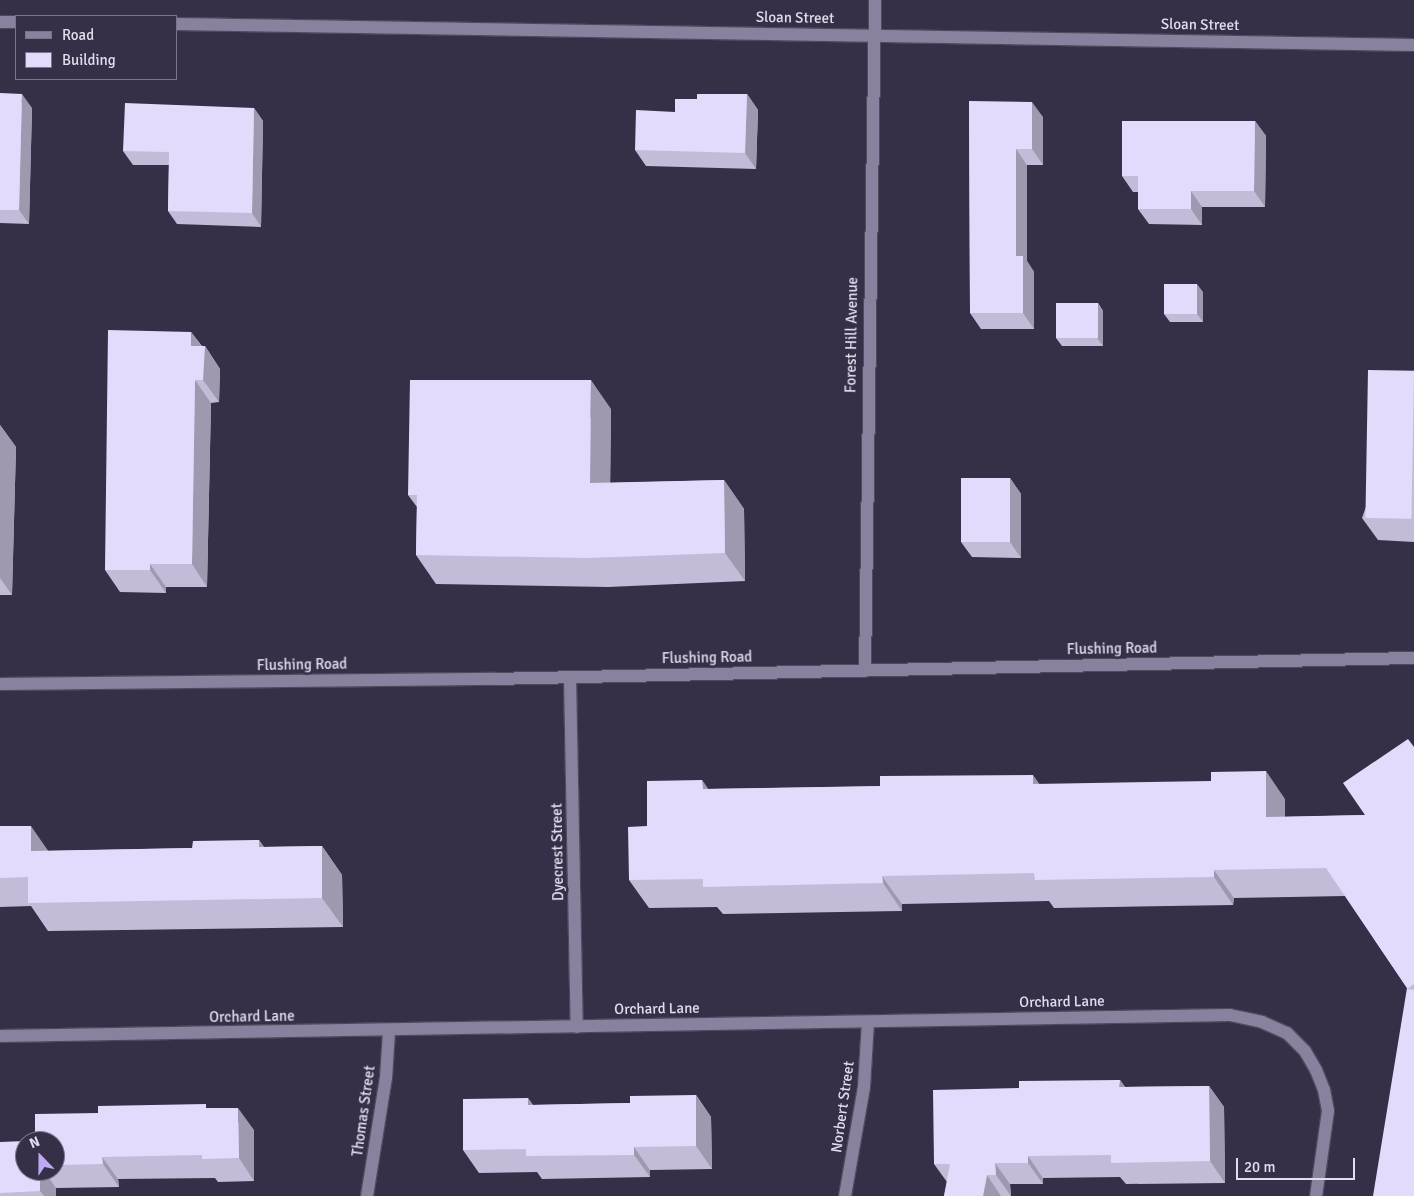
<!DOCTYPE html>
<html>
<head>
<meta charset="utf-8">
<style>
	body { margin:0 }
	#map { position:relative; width:1414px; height:1196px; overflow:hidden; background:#362f48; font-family:Signika,sans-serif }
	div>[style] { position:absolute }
	.roads { filter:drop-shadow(1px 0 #504a5f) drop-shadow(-1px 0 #504a5f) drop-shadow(0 1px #504a5f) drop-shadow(0 -1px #504a5f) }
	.street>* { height:12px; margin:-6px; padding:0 6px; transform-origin:6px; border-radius:6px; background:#89829f }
	.secondary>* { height:12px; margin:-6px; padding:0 6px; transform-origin:6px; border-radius:6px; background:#89829f }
	.wall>* { inset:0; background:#c3bcd9 }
	.shaded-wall>* { inset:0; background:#9f99b0 }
	.building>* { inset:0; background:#e3dbfc; transform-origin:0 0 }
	span { translate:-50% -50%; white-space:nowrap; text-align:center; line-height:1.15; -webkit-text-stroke:5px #362f48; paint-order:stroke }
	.street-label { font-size:15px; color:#e1dded }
	.legend { position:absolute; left:15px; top:15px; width:162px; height:65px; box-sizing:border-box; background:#362f48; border:1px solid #7a758a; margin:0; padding:6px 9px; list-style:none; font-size:15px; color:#e1dded }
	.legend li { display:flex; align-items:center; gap:10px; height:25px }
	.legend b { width:25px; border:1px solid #7a758a }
	.north { position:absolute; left:15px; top:1131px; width:50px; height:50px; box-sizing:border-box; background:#362f48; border:1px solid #7a758a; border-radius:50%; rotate:338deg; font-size:14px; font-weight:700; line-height:20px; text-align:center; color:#e1dded }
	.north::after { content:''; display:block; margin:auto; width:18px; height:22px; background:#bea9f4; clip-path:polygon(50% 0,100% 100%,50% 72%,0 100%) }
	.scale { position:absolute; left:1236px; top:1158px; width:119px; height:22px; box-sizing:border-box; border:2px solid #e1dded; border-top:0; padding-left:6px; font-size:15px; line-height:18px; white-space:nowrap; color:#e1dded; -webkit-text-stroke:4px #362f48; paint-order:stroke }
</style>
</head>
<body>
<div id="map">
	<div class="roads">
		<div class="street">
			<div style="left:0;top:22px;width:16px"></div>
			<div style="left:176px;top:24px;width:1238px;rotate:0.97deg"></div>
			<div style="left:865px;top:671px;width:671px;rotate:-89.15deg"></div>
			<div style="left:570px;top:677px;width:350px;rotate:88.9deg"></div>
			<div style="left:0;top:1036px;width:1230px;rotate:-0.98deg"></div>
			<div style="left:1230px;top:1015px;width:33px;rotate:12deg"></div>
			<div style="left:1262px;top:1022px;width:27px;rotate:24deg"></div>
			<div style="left:1287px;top:1033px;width:25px;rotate:45deg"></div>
			<div style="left:1305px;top:1051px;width:22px;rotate:60deg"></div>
			<div style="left:1316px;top:1070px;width:22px;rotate:68deg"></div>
			<div style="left:1324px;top:1090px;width:21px;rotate:79deg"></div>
			<div style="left:1328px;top:1111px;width:86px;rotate:98deg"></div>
			<div style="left:367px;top:1196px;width:120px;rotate:-80.9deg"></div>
			<div style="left:386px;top:1078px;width:47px;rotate:-86.3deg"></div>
			<div style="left:845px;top:1196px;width:111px;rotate:-80.1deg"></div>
			<div style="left:864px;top:1087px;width:65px;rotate:-86.5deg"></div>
		</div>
		<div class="secondary">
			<div style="left:0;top:684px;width:493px;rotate:-0.6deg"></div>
			<div style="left:493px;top:679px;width:921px;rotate:-1.31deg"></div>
		</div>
	</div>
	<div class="wall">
		<div style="clip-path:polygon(0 93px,32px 108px,29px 224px,0 223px)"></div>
		<div style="clip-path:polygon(747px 94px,758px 110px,756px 169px,646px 166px,635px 150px,675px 112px,697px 99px)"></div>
		<div style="clip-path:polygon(969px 101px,1043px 117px,1043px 165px,1027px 165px,1027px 261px,1034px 272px,1034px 329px,981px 329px,970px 313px)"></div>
		<div style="clip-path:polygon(254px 108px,263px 121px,261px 227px,177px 224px,168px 211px,169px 165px,133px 165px,123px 151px)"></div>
		<div style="clip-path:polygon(1255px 121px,1266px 136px,1265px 207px,1202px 207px,1202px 225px,1149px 224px,1138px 209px,1138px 192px,1133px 192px,1122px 176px)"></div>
		<div style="clip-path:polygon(1203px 292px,1203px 322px,1170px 322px,1164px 314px)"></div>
		<div style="clip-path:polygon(1098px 303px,1103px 311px,1103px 346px,1062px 346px,1056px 338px)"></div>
		<div style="clip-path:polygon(191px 332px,202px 346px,205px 346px,220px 369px,219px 402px,211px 403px,207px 587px,166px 587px,166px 593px,120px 592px,105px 570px)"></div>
		<div style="clip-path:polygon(1414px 371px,1414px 542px,1378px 540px,1362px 518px)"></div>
		<div style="clip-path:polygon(611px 409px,610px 483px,724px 480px,744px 509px,745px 581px,608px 587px,436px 584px,416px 555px,417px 507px,408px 495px)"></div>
		<div style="clip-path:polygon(0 425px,16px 447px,12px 595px,0 595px)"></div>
		<div style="clip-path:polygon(1010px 478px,1021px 494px,1021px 558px,972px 557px,961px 542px)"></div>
		<div style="clip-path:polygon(1414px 747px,1414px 1196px,1407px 988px,1345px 896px,1234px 898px,1233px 905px,1054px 908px,1049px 901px,902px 904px,902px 911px,723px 914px,717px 907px,649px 908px,629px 880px,647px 826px,702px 780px,708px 789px,1040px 784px,1285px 799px,1285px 817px,1365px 815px)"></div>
		<div style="clip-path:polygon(0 826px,48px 851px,192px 848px,259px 840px,264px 847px,322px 846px,342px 875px,343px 927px,48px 931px,31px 906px,0 907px)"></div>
		<div style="clip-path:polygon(1120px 1080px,1125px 1087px,1209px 1086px,1224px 1107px,1225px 1183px,1126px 1184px,1120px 1177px,1043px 1178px,1043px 1184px,1010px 1184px,1011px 1196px,944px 1196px,947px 1182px,934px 1164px,1019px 1088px)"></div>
		<div style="clip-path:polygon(696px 1095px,711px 1117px,712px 1169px,650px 1170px,650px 1177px,542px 1179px,537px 1172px,479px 1173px,463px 1150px,528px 1098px,533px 1105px,630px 1103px)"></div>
		<div style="clip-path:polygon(209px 1108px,254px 1130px,254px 1181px,218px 1182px,215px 1178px,118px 1179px,119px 1187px,56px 1188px,56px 1196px,0 1196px,0 1142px,25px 1171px,55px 1171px,55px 1141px,35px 1141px,98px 1113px)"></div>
	</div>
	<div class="shaded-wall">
		<div style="clip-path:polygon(22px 94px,32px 108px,29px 224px,19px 210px)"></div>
		<div style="clip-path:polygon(747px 94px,758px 110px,756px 169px,745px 153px)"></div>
		<div style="clip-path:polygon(1032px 102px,1043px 117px,1043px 165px,1032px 149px)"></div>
		<div style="clip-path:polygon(254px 108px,263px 121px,261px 227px,252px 213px)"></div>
		<div style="clip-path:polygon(1255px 121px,1266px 136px,1265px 207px,1254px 191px)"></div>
		<div style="clip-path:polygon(1016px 149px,1027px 165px,1027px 261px,1034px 272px,1034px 329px,1023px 313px,1016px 256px)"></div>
		<div style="clip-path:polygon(1191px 191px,1202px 207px,1202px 225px,1191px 209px)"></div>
		<div style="clip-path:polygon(1197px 284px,1203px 292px,1203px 322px,1197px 314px)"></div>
		<div style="clip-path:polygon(1098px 303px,1103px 311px,1103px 346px,1097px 338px)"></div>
		<div style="clip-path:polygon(191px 332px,204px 350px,205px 346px,220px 369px,219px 402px,203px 380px,191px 346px)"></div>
		<div style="clip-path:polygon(195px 380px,211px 403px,207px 587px,192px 564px)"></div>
		<div style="clip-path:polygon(591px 380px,611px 409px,610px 512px,590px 483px)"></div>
		<div style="clip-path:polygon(0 425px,16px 447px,12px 595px,0 578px)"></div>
		<div style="clip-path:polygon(1010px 478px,1021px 494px,1021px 558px,1010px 542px)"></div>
		<div style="clip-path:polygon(724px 480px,744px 509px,745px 581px,725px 553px)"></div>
		<div style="clip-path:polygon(150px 564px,166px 587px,166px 593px,150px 570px)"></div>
		<div style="clip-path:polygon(1266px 771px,1285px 799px,1285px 845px,1266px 817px)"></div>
		<div style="clip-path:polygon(1033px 775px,1053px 803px,1033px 784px)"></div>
		<div style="clip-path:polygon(702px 780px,721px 808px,703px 789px)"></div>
		<div style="clip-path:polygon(31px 826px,51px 855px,31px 851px)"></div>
		<div style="clip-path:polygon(259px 840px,279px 869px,259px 847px)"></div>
		<div style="clip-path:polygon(322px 846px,342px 875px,343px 927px,322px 898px)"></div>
		<div style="clip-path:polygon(1214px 870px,1234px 898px,1233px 905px,1214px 877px)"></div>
		<div style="clip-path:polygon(882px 876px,902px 904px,902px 911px,883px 883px)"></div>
		<div style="clip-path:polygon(1120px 1080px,1135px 1101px,1119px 1087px)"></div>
		<div style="clip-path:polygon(1209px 1086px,1224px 1107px,1225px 1183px,1210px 1161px)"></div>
		<div style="clip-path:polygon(696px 1095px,711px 1117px,712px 1169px,696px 1146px)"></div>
		<div style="clip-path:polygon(528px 1098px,544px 1121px,528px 1105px)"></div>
		<div style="clip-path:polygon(238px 1108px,254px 1130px,254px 1181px,239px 1158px)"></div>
		<div style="clip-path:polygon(634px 1147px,650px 1170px,650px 1177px,634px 1155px)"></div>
		<div style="clip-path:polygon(1028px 1156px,1043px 1178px,1043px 1184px,1028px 1163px)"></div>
		<div style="clip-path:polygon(102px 1157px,118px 1179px,119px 1187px,103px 1164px)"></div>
		<div style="clip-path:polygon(995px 1163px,1010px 1184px,1011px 1196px,996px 1175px)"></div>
		<div style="clip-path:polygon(40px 1171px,44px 1171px,56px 1188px,56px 1196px,44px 1196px,40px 1191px)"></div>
		<div style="clip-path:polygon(987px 1175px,1001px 1196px,983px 1196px)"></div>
	</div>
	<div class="building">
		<div style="clip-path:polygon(0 93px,22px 94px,19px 210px,0 210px)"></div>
		<div style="clip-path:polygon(697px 94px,747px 94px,745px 153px,635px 150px,636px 110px,675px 112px,675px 99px,697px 99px)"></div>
		<div style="clip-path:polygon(969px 101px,1032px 102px,1032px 149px,1016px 149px,1016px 256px,1023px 256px,1023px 313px,970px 313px)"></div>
		<div style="clip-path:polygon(125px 103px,254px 108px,252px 213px,168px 211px,169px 152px,123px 151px)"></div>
		<div style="clip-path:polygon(1122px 121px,1255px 121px,1254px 191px,1191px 191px,1191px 209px,1138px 209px,1138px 176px,1122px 176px)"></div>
		<div style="left:1164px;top:284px;width:33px;height:30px"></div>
		<div style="left:1056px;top:303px;width:42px;height:35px"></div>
		<div style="clip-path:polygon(108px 330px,191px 332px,191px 346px,205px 346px,203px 380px,195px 380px,192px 564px,150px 564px,150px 570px,105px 570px)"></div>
		<div style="left:1368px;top:370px;width:46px;height:148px;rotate:1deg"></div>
		<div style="clip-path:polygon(410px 380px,591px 380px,590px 483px,724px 480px,725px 553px,588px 558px,416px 555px,417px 495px,408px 495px)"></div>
		<div style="left:1010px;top:478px;width:64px;height:49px;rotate:90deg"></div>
		<div style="clip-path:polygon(1408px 739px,1414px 747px,1414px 984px,1407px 989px,1414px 990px,1414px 1196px,1373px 1196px,1407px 988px,1326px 868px,1214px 870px,1214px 877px,1035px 880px,1034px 873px,882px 876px,883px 883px,703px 887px,703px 879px,629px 880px,628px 827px,647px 826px,647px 781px,702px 780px,703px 789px,880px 786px,880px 776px,1033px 775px,1033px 784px,1211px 781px,1211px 772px,1266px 771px,1266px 817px,1365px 815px,1343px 783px)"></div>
		<div style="clip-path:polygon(0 826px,31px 826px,31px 851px,192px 848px,193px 841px,259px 840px,259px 847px,322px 846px,322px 898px,28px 903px,28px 877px,0 878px)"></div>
		<div style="clip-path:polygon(1120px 1080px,1119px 1087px,1209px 1086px,1210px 1161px,1111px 1163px,1111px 1155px,1028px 1156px,1028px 1163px,995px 1163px,996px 1175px,987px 1175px,983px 1196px,944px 1196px,950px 1164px,934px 1164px,933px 1090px,1019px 1088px,1019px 1081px)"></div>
		<div style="clip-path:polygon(696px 1095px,696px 1146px,634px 1147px,634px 1155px,526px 1156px,526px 1149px,463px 1150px,463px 1099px,528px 1098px,528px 1105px,630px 1103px,630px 1096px)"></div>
		<div style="clip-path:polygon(206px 1104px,206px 1108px,238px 1108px,239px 1158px,202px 1159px,202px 1155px,102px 1157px,103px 1164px,55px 1165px,55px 1141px,33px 1141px,35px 1141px,35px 1114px,98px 1113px,98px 1106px)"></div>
		<div style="clip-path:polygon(25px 1141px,25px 1171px,40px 1171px,40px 1191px,0 1193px,0 1142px)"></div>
	</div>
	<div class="street-label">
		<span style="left:795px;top:18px;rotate:1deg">Sloan Street</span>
		<span style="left:1200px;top:25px;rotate:1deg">Sloan Street</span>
		<span style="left:852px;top:335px;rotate:-89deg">Forest Hill Avenue</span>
		<span style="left:1112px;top:649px;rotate:-1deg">Flushing Road</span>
		<span style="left:707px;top:658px;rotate:-1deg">Flushing Road</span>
		<span style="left:302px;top:665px;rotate:-1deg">Flushing Road</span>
		<span style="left:558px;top:852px;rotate:-91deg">Dyecrest Street</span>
		<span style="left:1062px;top:1002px;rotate:-1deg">Orchard Lane</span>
		<span style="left:657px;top:1009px;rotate:-1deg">Orchard Lane</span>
		<span style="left:252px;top:1017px;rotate:-1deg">Orchard Lane</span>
		<span style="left:843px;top:1107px;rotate:-82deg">Norbert Street</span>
		<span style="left:364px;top:1111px;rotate:-82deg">Thomas Street</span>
	</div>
	<ul class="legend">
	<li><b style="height:6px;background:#89829f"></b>Road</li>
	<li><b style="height:14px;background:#e3dbfc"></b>Building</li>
	</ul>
	<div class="north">N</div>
	<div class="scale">20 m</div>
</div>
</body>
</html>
